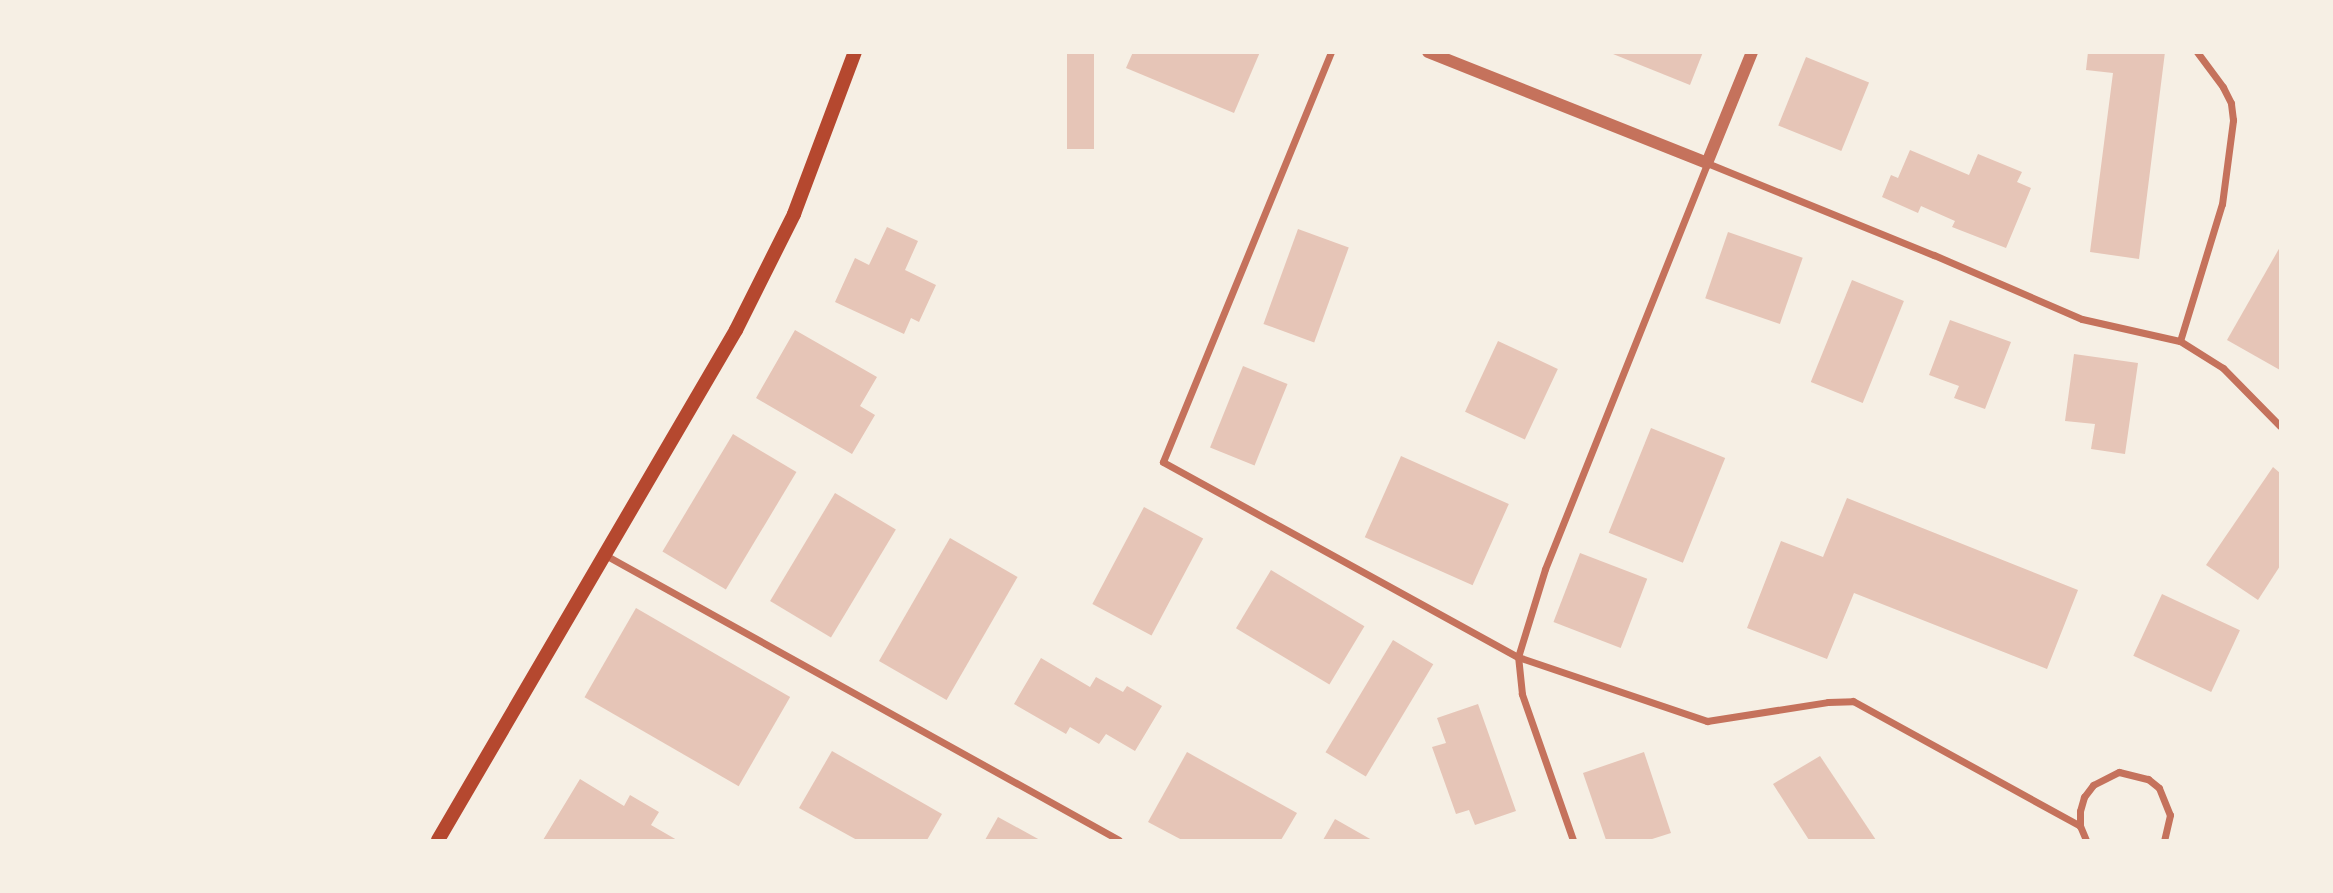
<!DOCTYPE html>
<html>
<head>
<meta charset="utf-8">
<style>
	body { margin:0 }
	#map { position:relative; width:2333px; height:893px; overflow:hidden; background:#f6efe4; font-family:Montserrat,sans-serif }
	div>[style] { position:absolute }
	.building>* { inset:0; background:#e6c5b7; transform-origin:0 0 }
	.minor>* { height:7px; margin:-3.5px; padding:0 3.5px; transform-origin:3.5px; border-radius:3.5px; background:#c5725c }
	.tertiary>* { height:12px; margin:-6px; padding:0 6px; transform-origin:6px; border-radius:6px; background:#c5725c }
	.secondary>* { height:14px; margin:-7px; padding:0 7px; transform-origin:7px; border-radius:7px; background:#b5482f }
	span { translate:-50% -50%; white-space:nowrap; text-align:center; line-height:1.15; -webkit-text-stroke:6px #f6efe4; paint-order:stroke }
	.frame { position:absolute; inset:0; border:54px solid #f6efe4; pointer-events:none }
</style>
</head>
<body>
<div id="map">
	<div class="building">
		<div style="left:1067px;top:52px;width:27px;height:97px"></div>
		<div style="clip-path:polygon(1133px 52px,1260px 52px,1234px 113px,1126px 68px)"></div>
		<div style="clip-path:polygon(1608px 52px,1703px 52px,1690px 85px)"></div>
		<div style="clip-path:polygon(2088px 52px,2165px 52px,2139px 259px,2090px 252px,2113px 73px,2086px 70px)"></div>
		<div style="left:1806px;top:57px;width:68px;height:74px;rotate:22deg"></div>
		<div style="clip-path:polygon(1910px 150px,1969px 175px,1978px 154px,2022px 172px,2017px 182px,2031px 188px,2006px 248px,1952px 227px,1955px 221px,1921px 206px,1918px 213px,1882px 197px,1891px 175px,1898px 178px)"></div>
		<div style="clip-path:polygon(887px 227px,918px 241px,905px 270px,936px 285px,919px 322px,911px 318px,904px 334px,835px 302px,855px 258px,869px 265px)"></div>
		<div style="left:1298px;top:229px;width:54px;height:101px;rotate:20deg"></div>
		<div style="left:1728px;top:232px;width:79px;height:70px;rotate:19deg"></div>
		<div style="clip-path:polygon(2280px 247px,2280px 370px,2227px 340px)"></div>
		<div style="left:1852px;top:280px;width:56px;height:110px;rotate:22deg"></div>
		<div style="clip-path:polygon(1950px 320px,2011px 342px,1985px 409px,1954px 398px,1959px 386px,1929px 375px)"></div>
		<div style="clip-path:polygon(795px 330px,877px 377px,860px 406px,875px 415px,852px 454px,756px 398px)"></div>
		<div style="left:1498px;top:341px;width:66px;height:78px;rotate:25deg"></div>
		<div style="clip-path:polygon(2074px 354px,2138px 363px,2125px 454px,2091px 449px,2095px 424px,2065px 421px)"></div>
		<div style="left:1243px;top:366px;width:48px;height:88px;rotate:22deg"></div>
		<div style="left:1651px;top:428px;width:80px;height:113px;rotate:22deg"></div>
		<div style="left:733px;top:434px;width:74px;height:137px;rotate:31deg"></div>
		<div style="left:1401px;top:456px;width:118px;height:89px;rotate:24deg"></div>
		<div style="clip-path:polygon(2273px 467px,2280px 473px,2280px 566px,2258px 600px,2206px 565px)"></div>
		<div style="left:835px;top:493px;width:71px;height:126px;rotate:31deg"></div>
		<div style="clip-path:polygon(1847px 498px,2078px 590px,2047px 669px,1854px 593px,1827px 659px,1747px 628px,1781px 541px,1823px 557px)"></div>
		<div style="left:1144px;top:507px;width:67px;height:110px;rotate:28deg"></div>
		<div style="left:950px;top:538px;width:78px;height:142px;rotate:30deg"></div>
		<div style="left:1580px;top:553px;width:72px;height:74px;rotate:21deg"></div>
		<div style="left:1271px;top:570px;width:109px;height:68px;rotate:31deg"></div>
		<div style="left:2162px;top:594px;width:86px;height:68px;rotate:25deg"></div>
		<div style="left:636px;top:608px;width:178px;height:103px;rotate:30deg"></div>
		<div style="left:1393px;top:640px;width:47px;height:131px;rotate:31deg"></div>
		<div style="clip-path:polygon(1041px 658px,1090px 687px,1096px 677px,1123px 692px,1127px 686px,1162px 706px,1135px 751px,1106px 734px,1099px 744px,1070px 727px,1066px 734px,1014px 704px)"></div>
		<div style="clip-path:polygon(1478px 704px,1516px 811px,1475px 825px,1469px 810px,1456px 814px,1432px 747px,1446px 743px,1437px 718px)"></div>
		<div style="clip-path:polygon(832px 751px,942px 814px,927px 840px,857px 840px,799px 808px)"></div>
		<div style="clip-path:polygon(1187px 752px,1297px 813px,1281px 840px,1182px 840px,1148px 822px)"></div>
		<div style="clip-path:polygon(1644px 752px,1671px 833px,1649px 840px,1606px 840px,1583px 773px)"></div>
		<div style="clip-path:polygon(1820px 756px,1876px 840px,1809px 840px,1773px 784px)"></div>
		<div style="clip-path:polygon(580px 779px,624px 806px,630px 795px,659px 812px,651px 825px,677px 840px,543px 840px)"></div>
		<div style="clip-path:polygon(998px 817px,1040px 840px,985px 840px)"></div>
		<div style="clip-path:polygon(1335px 819px,1372px 840px,1323px 840px)"></div>
	</div>
	<div class="minor">
		<div style="left:1331px;top:52px;width:443px;rotate:112.3deg"></div>
		<div style="left:1163px;top:462px;width:405px;rotate:28.8deg"></div>
		<div style="left:1518px;top:657px;width:200px;rotate:18.7deg"></div>
		<div style="left:1707px;top:721px;width:122px;rotate:-8.9deg"></div>
		<div style="left:1828px;top:702px;width:25px;rotate:-2deg"></div>
		<div style="left:1853px;top:701px;width:259px;rotate:28.8deg"></div>
		<div style="left:2180px;top:341px;width:143px;rotate:-73deg"></div>
		<div style="left:2222px;top:204px;width:85px;rotate:-82.5deg"></div>
		<div style="left:2233px;top:120px;width:17px;rotate:-97deg"></div>
		<div style="left:2231px;top:103px;width:18px;rotate:-117deg"></div>
		<div style="left:2223px;top:87px;width:44px;rotate:-126.6deg"></div>
		<div style="left:607px;top:556px;width:585px;rotate:29.02deg"></div>
		<div style="left:1573px;top:840px;width:155px;rotate:-109.3deg"></div>
		<div style="left:1522px;top:694px;width:37px;rotate:-96deg"></div>
		<div style="left:1518px;top:657px;width:92px;rotate:-72.9deg"></div>
		<div style="left:1545px;top:569px;width:437px;rotate:-68.2deg"></div>
		<div style="left:1707px;top:163px;width:245px;rotate:22.1deg"></div>
		<div style="left:1934px;top:255px;width:161px;rotate:23.4deg"></div>
		<div style="left:2082px;top:319px;width:100px;rotate:12.7deg"></div>
		<div style="left:2180px;top:341px;width:51px;rotate:32.1deg"></div>
		<div style="left:2223px;top:368px;width:81px;rotate:45.5deg"></div>
		<div style="left:2086px;top:840px;width:15px;rotate:-113deg"></div>
		<div style="left:2080px;top:826px;width:15px;rotate:-90deg"></div>
		<div style="left:2080px;top:811px;width:15px;rotate:-74deg"></div>
		<div style="left:2084px;top:797px;width:15px;rotate:-53deg"></div>
		<div style="left:2093px;top:785px;width:29px;rotate:-27deg"></div>
		<div style="left:2119px;top:772px;width:30px;rotate:14deg"></div>
		<div style="left:2148px;top:779px;width:14px;rotate:39deg"></div>
		<div style="left:2159px;top:788px;width:29px;rotate:68deg"></div>
		<div style="left:2170px;top:815px;width:26px;rotate:103deg"></div>
	</div>
	<div class="tertiary">
		<div style="left:1428px;top:52px;width:300px;rotate:21.7deg"></div>
		<div style="left:1707px;top:163px;width:120px;rotate:-67.9deg"></div>
	</div>
	<div class="secondary">
		<div style="left:438px;top:840px;width:591px;rotate:-59.7deg"></div>
		<div style="left:736px;top:330px;width:130px;rotate:-63.4deg"></div>
		<div style="left:794px;top:214px;width:173px;rotate:-69.4deg"></div>
	</div>
	<div class="frame"></div>
</div>
</body>
</html>
